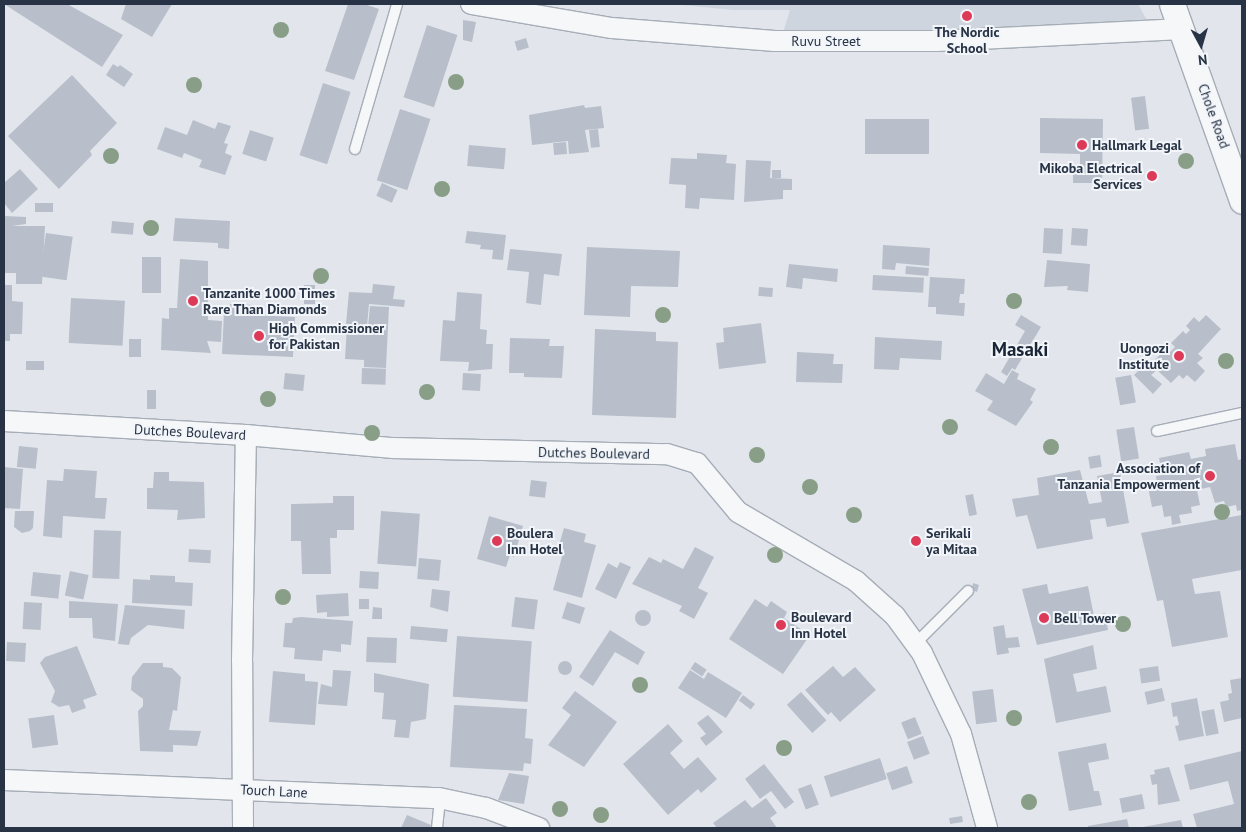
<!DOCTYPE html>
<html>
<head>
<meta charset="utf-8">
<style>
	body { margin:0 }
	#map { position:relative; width:1246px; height:832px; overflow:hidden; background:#e2e6ec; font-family:"PT Sans",sans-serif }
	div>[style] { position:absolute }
	.built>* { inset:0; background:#cfd5de }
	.building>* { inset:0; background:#b8bfca; transform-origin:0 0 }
	.round { border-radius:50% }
	.roads { filter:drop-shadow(1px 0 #a6adb7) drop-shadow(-1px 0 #a6adb7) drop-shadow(0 1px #a6adb7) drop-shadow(0 -1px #a6adb7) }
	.service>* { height:10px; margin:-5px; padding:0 5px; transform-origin:5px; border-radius:5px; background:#f5f7f9 }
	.minor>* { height:20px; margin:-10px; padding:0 10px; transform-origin:10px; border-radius:10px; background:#f5f7f9 }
	.tertiary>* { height:25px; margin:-12.5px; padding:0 12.5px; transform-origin:12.5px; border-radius:12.5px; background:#f5f7f9 }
	.trees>* { width:16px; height:16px; margin:-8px; border-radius:50%; background:#889e86 }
	.dots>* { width:14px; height:14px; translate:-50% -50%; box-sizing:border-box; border:2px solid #f2f5f9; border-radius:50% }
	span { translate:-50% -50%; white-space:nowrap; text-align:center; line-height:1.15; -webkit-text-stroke:4px #f2f5f9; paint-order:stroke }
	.poi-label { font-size:14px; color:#283446; font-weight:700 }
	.left { translate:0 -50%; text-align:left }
	.right { translate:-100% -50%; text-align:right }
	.street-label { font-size:14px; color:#283446 }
	.district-label { font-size:19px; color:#1a2537; font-weight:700 }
	.frame { position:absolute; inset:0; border:5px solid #283446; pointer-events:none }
	.north { position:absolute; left:1176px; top:20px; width:50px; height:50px; -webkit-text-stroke:4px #f2f5f9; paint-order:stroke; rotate:174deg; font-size:14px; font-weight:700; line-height:20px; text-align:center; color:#283446 }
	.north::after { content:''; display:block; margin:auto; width:18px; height:22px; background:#283446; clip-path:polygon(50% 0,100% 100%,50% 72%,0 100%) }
</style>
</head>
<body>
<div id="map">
	<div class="built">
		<div style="clip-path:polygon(673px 4px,1138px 4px,1148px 22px,969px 33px,782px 36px,790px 10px,733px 10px)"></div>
	</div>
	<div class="building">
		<div style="clip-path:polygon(4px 4px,67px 4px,123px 35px,102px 67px)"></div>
		<div style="clip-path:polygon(126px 4px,172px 4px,152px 37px,121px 19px)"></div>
		<div style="clip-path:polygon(348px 4px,364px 4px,379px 9px,354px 80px,325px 71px)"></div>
		<div style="clip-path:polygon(463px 20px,476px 22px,472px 42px,463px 40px)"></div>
		<div style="left:427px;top:25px;width:32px;height:76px;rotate:18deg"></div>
		<div style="left:526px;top:38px;width:10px;height:12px;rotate:73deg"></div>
		<div style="clip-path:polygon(113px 64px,118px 67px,120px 65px,133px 74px,124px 87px,106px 75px)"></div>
		<div style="clip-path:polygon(72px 75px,117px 123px,90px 151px,92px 155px,59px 189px,8px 136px)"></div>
		<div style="left:323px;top:83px;width:29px;height:76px;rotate:18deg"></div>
		<div style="left:1145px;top:96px;width:33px;height:14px;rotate:83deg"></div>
		<div style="clip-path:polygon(584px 105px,585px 108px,601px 106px,604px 128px,585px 130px,589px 152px,569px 154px,568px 141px,532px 145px,529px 115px)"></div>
		<div style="left:400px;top:109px;width:32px;height:75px;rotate:18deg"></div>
		<div style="clip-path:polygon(1040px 118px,1103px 119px,1102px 183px,1073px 183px,1073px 169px,1080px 170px,1080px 154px,1040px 153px)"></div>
		<div style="left:865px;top:119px;width:64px;height:35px"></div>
		<div style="clip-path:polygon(193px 120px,215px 129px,218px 122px,231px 126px,224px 143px,228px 144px,225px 153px,232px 156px,225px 175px,199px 167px,202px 160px,184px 153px,182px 158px,157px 149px,165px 127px,187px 135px)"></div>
		<div style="left:598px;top:129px;width:18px;height:9px;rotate:84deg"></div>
		<div style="left:250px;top:130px;width:25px;height:25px;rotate:18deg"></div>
		<div style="left:566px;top:142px;width:12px;height:13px;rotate:85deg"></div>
		<div style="left:469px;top:145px;width:37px;height:21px;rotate:5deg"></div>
		<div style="clip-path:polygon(697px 153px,727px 155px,726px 163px,736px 164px,734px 200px,700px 198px,699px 209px,685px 208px,686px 185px,669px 184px,671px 158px,697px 159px)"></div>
		<div style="clip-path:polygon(746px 160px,771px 161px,770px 178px,792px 179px,792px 190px,783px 190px,783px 199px,744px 202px)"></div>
		<div style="clip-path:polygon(20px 169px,38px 189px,12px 213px,4px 203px,4px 183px)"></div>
		<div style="left:772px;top:170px;width:9px;height:8px"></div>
		<div style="left:382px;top:183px;width:17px;height:14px;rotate:24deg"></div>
		<div style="left:35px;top:203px;width:18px;height:9px"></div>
		<div style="clip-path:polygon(4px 216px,26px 217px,26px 224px,12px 226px,45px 226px,42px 284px,16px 284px,16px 273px,4px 273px)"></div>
		<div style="clip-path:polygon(175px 218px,230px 221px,229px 249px,218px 248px,218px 243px,173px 241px)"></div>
		<div style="left:112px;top:221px;width:22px;height:12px;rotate:5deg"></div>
		<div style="left:1044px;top:228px;width:19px;height:25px;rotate:3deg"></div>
		<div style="left:1072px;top:228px;width:16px;height:17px;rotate:4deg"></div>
		<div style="clip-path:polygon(467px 231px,506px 235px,503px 260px,492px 259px,493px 250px,480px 249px,481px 245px,465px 243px)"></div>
		<div style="left:46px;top:233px;width:27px;height:44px;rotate:8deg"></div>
		<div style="clip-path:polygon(883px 245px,930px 248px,929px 266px,896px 263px,895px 270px,882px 269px)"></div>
		<div style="clip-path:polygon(587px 247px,680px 251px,678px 287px,631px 286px,630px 317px,584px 315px)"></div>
		<div style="clip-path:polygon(510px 249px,562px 254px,559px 276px,544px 274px,541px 305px,526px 303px,529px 272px,507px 270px)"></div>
		<div style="left:142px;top:257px;width:19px;height:36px"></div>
		<div style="clip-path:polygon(180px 259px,208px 261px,208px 320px,222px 321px,221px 342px,207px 341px,211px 353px,161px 350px,162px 318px,169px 319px,169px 308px,177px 308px)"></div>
		<div style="clip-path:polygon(1047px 260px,1090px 264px,1088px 292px,1067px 290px,1068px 286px,1044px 287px)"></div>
		<div style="clip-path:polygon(789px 264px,838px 269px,837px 282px,803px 278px,802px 289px,786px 287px)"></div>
		<div style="left:906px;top:266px;width:23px;height:8px;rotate:5deg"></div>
		<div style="left:873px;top:275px;width:51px;height:15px;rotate:3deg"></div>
		<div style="clip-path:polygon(930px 277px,965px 279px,964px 294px,960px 294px,959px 303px,965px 303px,964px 316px,936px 314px,936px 307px,928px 307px)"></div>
		<div style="clip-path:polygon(373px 284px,395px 286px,393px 299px,405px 300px,404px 307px,369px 304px,367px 326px,346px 324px,349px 292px,372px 293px)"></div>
		<div style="clip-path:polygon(4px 285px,12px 285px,12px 301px,23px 302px,22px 334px,10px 334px,10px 341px,4px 341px)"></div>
		<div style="left:304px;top:285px;width:11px;height:19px"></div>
		<div style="left:759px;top:287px;width:14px;height:9px;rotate:4deg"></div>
		<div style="clip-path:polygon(457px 292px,482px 294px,480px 329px,487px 330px,486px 344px,493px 344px,492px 369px,468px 371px,469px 362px,440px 361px,443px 320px,455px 321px)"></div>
		<div style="left:71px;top:298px;width:54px;height:45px;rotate:3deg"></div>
		<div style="clip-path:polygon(230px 304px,254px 305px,254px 315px,295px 317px,293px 357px,222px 354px,224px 312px,229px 312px)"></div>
		<div style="clip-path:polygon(370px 306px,389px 307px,386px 368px,364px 367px,364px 360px,345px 359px,347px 326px,368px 327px)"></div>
		<div style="clip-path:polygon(1021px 315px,1041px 327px,1015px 370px,1012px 368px,1007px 376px,1001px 372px,1025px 331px,1015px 325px)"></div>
		<div style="clip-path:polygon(1206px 315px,1221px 329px,1198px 354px,1203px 358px,1197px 363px,1205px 371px,1195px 382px,1187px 375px,1183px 379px,1179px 375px,1171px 383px,1157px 370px,1151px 375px,1162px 384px,1153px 394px,1134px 375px,1143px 366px,1146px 370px,1165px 349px,1169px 353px,1175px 347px,1171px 343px,1183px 331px,1186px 334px,1190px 330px,1186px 326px,1194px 317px,1199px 322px)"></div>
		<div style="clip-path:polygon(761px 323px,766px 363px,719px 369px,716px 343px,724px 342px,723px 328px)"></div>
		<div style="clip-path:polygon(595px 329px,656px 332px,656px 341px,678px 342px,676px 418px,592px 415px)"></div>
		<div style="clip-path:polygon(875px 337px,942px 341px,941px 360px,900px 358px,899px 370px,874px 369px)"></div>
		<div style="clip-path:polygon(510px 338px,550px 339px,549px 346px,564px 346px,562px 378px,524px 377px,524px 373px,509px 373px)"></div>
		<div style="left:129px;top:339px;width:12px;height:18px"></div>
		<div style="clip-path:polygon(797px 352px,834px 354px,833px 364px,843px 364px,842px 383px,796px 382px)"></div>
		<div style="left:44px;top:361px;width:9px;height:18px;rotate:90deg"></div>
		<div style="left:362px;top:368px;width:24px;height:16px;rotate:2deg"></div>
		<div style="clip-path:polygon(1012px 370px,1019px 374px,1017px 379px,1036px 389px,1030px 400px,1033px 402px,1016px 426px,987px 410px,993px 401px,975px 391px,986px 373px,1004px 384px)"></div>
		<div style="left:285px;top:373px;width:20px;height:16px;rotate:6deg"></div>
		<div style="left:463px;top:373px;width:18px;height:17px;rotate:3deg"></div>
		<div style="left:1131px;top:375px;width:28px;height:16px;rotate:80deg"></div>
		<div style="left:147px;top:390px;width:9px;height:19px"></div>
		<div style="left:1134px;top:427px;width:32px;height:18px;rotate:81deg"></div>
		<div style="clip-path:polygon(1235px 444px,1238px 460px,1242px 459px,1242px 510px,1237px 511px,1236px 505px,1226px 507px,1224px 501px,1215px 503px,1210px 487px,1197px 490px,1200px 505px,1191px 507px,1192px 513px,1179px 515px,1181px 523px,1172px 525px,1171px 516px,1164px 517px,1162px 505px,1152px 507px,1148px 487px,1157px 485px,1156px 476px,1162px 475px,1159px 458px,1189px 452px,1191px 459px,1206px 456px,1205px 449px)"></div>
		<div style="left:19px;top:446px;width:19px;height:21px;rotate:6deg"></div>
		<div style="left:1100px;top:455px;width:12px;height:12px;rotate:81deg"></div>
		<div style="clip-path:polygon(4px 467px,23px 469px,20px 509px,4px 508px)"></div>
		<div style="clip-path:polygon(64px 469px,97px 471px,95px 498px,107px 498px,105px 519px,63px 516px,62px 538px,43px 536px,47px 480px,63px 481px)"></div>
		<div style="clip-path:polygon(1080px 470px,1089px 504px,1102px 502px,1097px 476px,1120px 472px,1129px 523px,1107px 527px,1105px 518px,1090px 520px,1093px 539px,1037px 549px,1027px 515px,1016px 517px,1012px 499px,1039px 495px,1037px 478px)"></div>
		<div style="clip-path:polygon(154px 472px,169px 472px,169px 481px,204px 482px,205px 518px,177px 520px,178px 510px,147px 509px,147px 488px,153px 488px)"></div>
		<div style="left:531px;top:480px;width:16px;height:16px;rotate:7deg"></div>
		<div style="left:973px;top:494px;width:21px;height:8px;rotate:79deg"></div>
		<div style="clip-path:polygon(333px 496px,354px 496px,354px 530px,337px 530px,337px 538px,330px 538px,331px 574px,302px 574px,301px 541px,291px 541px,291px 504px,333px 503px)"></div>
		<div style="clip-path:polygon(15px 511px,34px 511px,33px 528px,30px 531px,22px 533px,14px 527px)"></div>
		<div style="left:381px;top:511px;width:39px;height:53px;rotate:4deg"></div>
		<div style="clip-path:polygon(1242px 515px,1242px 570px,1192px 579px,1195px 594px,1220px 591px,1228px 637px,1172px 647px,1163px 600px,1157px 601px,1141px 533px)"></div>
		<div style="clip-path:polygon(489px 516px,523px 526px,514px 557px,510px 555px,506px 567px,477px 559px)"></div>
		<div style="clip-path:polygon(564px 528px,586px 534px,584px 542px,596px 545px,582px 598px,553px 590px,563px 553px,557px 552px)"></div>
		<div style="left:94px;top:530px;width:27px;height:48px;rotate:2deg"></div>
		<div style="clip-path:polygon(695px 547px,714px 557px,698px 588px,708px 593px,694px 619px,679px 611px,682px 606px,632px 584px,649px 557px,661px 563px,663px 559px,683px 569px)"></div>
		<div style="left:189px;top:549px;width:22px;height:13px;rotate:3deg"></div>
		<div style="left:419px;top:558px;width:22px;height:21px;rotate:5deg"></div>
		<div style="clip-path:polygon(620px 562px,631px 567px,616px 599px,595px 589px,608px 563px,617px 568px)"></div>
		<div style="left:70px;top:571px;width:19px;height:25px;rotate:12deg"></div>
		<div style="left:360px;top:571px;width:19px;height:17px;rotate:3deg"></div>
		<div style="left:33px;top:572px;width:28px;height:24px;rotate:6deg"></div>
		<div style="clip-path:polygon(150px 575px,175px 576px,175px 582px,193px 583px,192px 606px,132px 603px,133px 579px,150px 580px)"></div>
		<div style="clip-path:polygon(973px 583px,979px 585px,977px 592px,972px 590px)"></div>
		<div style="clip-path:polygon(1047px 584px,1049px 594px,1088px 586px,1094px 616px,1105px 613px,1108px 630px,1037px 645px,1022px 589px)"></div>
		<div style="clip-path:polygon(432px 589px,450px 591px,448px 612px,430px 607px)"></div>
		<div style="clip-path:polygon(348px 593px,349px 616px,327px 617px,327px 612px,317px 613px,316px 595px)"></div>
		<div style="left:515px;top:597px;width:23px;height:30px;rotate:7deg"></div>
		<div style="left:359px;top:599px;width:10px;height:10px"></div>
		<div style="clip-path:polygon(755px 599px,767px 607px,771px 601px,787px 612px,784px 618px,810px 635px,783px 674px,729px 639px)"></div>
		<div style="clip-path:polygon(69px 601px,118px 604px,115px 641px,93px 638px,92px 618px,69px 618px)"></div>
		<div style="left:24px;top:602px;width:18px;height:27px;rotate:3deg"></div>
		<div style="left:567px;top:602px;width:19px;height:17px;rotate:18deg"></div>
		<div style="clip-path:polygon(125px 605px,185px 610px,184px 629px,148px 625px,131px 638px,129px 645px,118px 644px)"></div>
		<div style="clip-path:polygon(373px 607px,382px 608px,382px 619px,372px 619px)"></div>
		<div class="round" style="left:635px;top:610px;width:16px;height:16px"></div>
		<div style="clip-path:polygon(301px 617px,353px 621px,351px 645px,341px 644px,341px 652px,323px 650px,322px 661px,294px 659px,295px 648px,283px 647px,285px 623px,292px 623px,293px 618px)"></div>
		<div style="clip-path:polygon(1004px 625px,1006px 638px,1018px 637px,1020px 647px,1008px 648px,1009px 653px,997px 655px,993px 627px)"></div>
		<div style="left:411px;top:626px;width:37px;height:13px;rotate:5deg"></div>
		<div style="clip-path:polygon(610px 630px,645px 652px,638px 665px,615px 652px,593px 686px,579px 677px)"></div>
		<div style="left:457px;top:636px;width:75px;height:61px;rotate:4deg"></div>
		<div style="left:367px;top:637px;width:30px;height:25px;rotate:2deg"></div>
		<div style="left:7px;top:642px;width:19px;height:19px;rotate:3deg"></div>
		<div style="clip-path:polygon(1093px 645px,1097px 669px,1073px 674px,1077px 692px,1106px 686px,1111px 712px,1056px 723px,1044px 659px)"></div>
		<div style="clip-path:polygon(77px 646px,97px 695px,83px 700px,86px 708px,72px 713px,69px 705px,59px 707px,51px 702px,55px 691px,40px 663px,45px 657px)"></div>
		<div class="round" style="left:558px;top:661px;width:14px;height:14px"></div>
		<div style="left:695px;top:662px;width:14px;height:8px;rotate:34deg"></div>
		<div style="clip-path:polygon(143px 663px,163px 663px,163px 667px,172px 668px,181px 677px,177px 711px,173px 710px,169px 730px,201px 731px,197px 746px,173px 745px,173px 752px,140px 751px,138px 711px,143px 706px,143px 699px,131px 690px,132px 677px)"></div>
		<div style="clip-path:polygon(833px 666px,843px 677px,855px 667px,876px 690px,840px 722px,831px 712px,828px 715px,805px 690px)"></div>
		<div style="left:1158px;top:666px;width:15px;height:19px;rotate:82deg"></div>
		<div style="clip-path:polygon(333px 670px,351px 671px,347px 706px,318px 704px,321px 684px,332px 687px)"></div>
		<div style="clip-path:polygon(690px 670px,704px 679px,708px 672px,742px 693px,726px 718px,678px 688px)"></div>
		<div style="clip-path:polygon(273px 671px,305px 674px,305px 681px,318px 682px,315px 725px,269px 722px)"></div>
		<div style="clip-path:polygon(374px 673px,429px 684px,426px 719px,411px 722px,409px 738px,394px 737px,396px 720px,382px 719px,384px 693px,374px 692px)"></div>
		<div style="clip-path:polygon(1242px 678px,1242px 718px,1224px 722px,1220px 702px,1229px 700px,1228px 694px,1232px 693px,1230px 680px)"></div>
		<div style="left:1162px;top:688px;width:13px;height:18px;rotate:77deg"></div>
		<div style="left:993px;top:689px;width:33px;height:21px;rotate:83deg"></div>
		<div style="clip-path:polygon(575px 691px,617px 722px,584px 767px,548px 745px,571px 715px,562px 708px)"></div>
		<div style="left:801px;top:692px;width:38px;height:19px;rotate:48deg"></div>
		<div style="left:743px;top:695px;width:15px;height:7px;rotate:37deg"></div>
		<div style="clip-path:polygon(1197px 698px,1204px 736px,1179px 741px,1175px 726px,1179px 725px,1177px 716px,1173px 717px,1171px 703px)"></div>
		<div style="clip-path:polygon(454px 705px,527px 709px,525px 738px,533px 739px,531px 764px,524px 763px,523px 771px,450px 767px)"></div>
		<div style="left:1214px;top:709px;width:25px;height:13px;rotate:79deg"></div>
		<div style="left:54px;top:715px;width:30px;height:26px;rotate:82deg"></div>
		<div style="clip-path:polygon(708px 715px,723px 732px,706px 746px,700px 738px,706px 734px,697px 723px)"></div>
		<div style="left:915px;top:717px;width:18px;height:15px;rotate:68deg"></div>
		<div style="clip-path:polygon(668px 724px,683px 741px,670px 753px,684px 769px,698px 757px,717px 779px,701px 793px,698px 789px,668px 815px,623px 764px)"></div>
		<div style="left:923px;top:736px;width:19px;height:17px;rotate:69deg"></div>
		<div style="clip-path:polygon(1106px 743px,1109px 759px,1088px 763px,1094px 791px,1099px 791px,1102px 805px,1069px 811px,1058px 752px)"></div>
		<div style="clip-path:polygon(1242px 751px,1242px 828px,1197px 828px,1193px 814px,1234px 804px,1228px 781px,1190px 790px,1184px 765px)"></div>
		<div style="left:880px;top:758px;width:22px;height:59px;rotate:72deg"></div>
		<div style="clip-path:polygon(764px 764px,794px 802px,785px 809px,771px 791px,760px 799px,745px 779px)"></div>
		<div style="left:907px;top:766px;width:18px;height:22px;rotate:71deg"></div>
		<div style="clip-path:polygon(1169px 767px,1180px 801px,1158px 805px,1157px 784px,1152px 785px,1150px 775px,1155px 774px,1154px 770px)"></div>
		<div style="clip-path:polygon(509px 773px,529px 776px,524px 804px,498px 800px)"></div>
		<div style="left:811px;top:784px;width:22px;height:14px;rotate:69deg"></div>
		<div style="left:1142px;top:794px;width:15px;height:23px;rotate:79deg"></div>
		<div style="clip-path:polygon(766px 798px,777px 813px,770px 818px,777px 828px,717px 828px,713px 823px,745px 800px,752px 808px)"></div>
		<div style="clip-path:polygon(407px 815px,431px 825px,430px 828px,401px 828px)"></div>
		<div style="left:962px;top:816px;width:6px;height:13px;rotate:81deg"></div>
		<div style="clip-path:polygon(1127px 819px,1129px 828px,1088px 828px,1088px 826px)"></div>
		<div style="clip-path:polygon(1181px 820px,1183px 828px,1143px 828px,1143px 827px)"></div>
	</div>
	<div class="roads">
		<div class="service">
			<div style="left:355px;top:149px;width:151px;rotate:-73.8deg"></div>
			<div style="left:1157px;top:431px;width:87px;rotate:-12deg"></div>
			<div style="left:915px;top:644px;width:75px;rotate:-45deg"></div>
			<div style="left:437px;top:828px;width:29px;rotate:-84deg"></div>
		</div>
		<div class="minor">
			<div style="left:471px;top:4px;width:143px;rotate:9.7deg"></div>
			<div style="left:612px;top:28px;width:163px;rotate:4.6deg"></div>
			<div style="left:774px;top:41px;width:163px"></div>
			<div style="left:937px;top:41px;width:246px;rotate:-2.8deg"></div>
			<div style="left:4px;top:421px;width:242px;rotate:3.3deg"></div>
			<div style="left:246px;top:435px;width:148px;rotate:5.1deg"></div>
			<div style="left:393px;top:448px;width:274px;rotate:1.3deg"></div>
			<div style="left:667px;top:454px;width:31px;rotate:17deg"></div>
			<div style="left:697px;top:463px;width:64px;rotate:50.1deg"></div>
			<div style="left:738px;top:512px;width:137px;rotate:30.3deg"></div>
			<div style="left:856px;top:581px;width:52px;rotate:41.9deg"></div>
			<div style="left:895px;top:616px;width:46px;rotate:53.9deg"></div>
			<div style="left:922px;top:653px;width:90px;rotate:64.3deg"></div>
			<div style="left:961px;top:734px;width:98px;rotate:74.5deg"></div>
			<div style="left:4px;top:780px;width:435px;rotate:2.4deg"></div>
			<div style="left:439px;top:798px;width:48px;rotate:12deg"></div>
			<div style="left:486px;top:808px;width:57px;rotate:20.7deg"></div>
			<div style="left:243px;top:828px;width:167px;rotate:-90.3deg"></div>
			<div style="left:242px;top:661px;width:226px;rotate:-89deg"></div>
		</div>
		<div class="tertiary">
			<div style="left:1172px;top:4px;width:209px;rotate:70.4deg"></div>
		</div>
	</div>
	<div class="trees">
		<div style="left:281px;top:30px"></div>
		<div style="left:456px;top:82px"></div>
		<div style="left:194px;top:85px"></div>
		<div style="left:111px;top:156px"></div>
		<div style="left:1186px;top:161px"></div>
		<div style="left:442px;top:189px"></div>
		<div style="left:151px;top:228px"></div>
		<div style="left:321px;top:276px"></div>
		<div style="left:1014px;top:301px"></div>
		<div style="left:663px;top:315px"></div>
		<div style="left:1226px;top:361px"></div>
		<div style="left:427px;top:392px"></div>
		<div style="left:268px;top:399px"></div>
		<div style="left:950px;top:427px"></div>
		<div style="left:372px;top:433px"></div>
		<div style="left:1051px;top:447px"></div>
		<div style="left:757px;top:455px"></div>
		<div style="left:810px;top:487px"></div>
		<div style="left:1222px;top:512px"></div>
		<div style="left:854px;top:515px"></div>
		<div style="left:775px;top:555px"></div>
		<div style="left:283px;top:597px"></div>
		<div style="left:1123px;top:624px"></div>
		<div style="left:640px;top:685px"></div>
		<div style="left:1014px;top:718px"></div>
		<div style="left:784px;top:748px"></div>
		<div style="left:1029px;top:802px"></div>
		<div style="left:560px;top:809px"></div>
		<div style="left:601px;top:815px"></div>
	</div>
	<div class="dots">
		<div style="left:967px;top:16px;background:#dd3a58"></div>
		<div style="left:1082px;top:145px;background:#dd3a58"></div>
		<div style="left:1152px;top:176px;background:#dd3a58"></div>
		<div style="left:193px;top:301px;background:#dd3a58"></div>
		<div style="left:259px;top:336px;background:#dd3a58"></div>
		<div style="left:1179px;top:356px;background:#dd3a58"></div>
		<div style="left:1210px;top:476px;background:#dd3a58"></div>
		<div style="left:497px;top:541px;background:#dd3a58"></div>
		<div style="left:916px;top:541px;background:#dd3a58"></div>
		<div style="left:1044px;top:618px;background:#dd3a58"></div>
		<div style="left:781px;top:625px;background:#dd3a58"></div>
	</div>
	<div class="poi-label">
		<span style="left:967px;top:40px">The Nordic<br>School</span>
		<span class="left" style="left:1092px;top:145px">Hallmark Legal</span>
		<span class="right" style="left:1142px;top:176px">Mikoba Electrical<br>Services</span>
		<span class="left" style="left:203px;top:301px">Tanzanite 1000 Times<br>Rare Than Diamonds</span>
		<span class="left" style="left:269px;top:336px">High Commissioner<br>for Pakistan</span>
		<span class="right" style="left:1169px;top:356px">Uongozi<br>Institute</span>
		<span class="right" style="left:1200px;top:476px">Association of<br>Tanzania Empowerment</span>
		<span class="left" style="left:507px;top:541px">Boulera<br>Inn Hotel</span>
		<span class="left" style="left:926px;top:541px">Serikali<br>ya Mitaa</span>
		<span class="left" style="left:791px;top:625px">Boulevard<br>Inn Hotel</span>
		<span class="left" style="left:1054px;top:618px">Bell Tower</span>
	</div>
	<div class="street-label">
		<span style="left:826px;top:41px">Ruvu Street</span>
		<span style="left:1214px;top:116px;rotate:70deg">Chole Road</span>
		<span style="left:190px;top:432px;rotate:3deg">Dutches Boulevard</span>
		<span style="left:594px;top:453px;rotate:1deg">Dutches Boulevard</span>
		<span style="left:274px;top:791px;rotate:3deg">Touch Lane</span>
	</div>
	<div class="district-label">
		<span style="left:1020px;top:350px">Masaki</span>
	</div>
	<div class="frame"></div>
	<div class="north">N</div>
</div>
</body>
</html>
